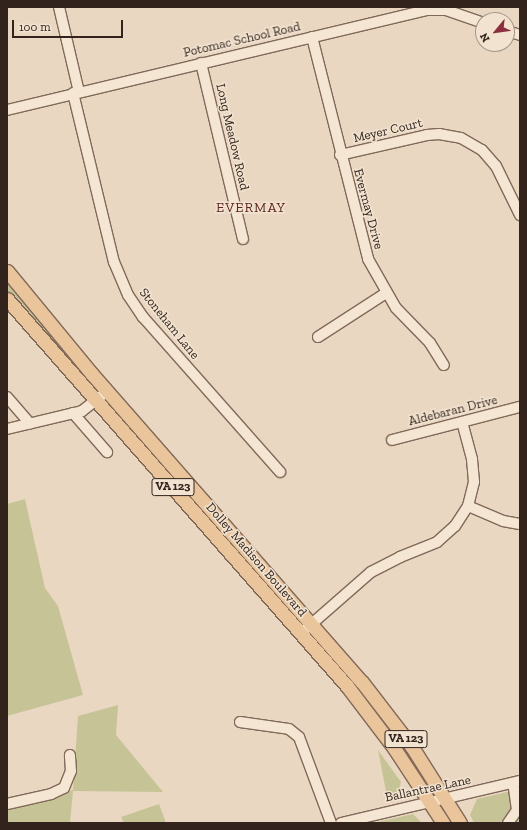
<!DOCTYPE html>
<html>
<head>
<meta charset="utf-8">
<style>
	body { margin:0 }
	#map { position:relative; width:527px; height:830px; overflow:hidden; background:#e9d7c1; font-family:"Zilla Slab",serif }
	div>[style] { position:absolute }
	.green>* { inset:0; background:#c6c496 }
	.roads { filter:drop-shadow(1px 0 #81695a) drop-shadow(-1px 0 #81695a) drop-shadow(0 1px #81695a) drop-shadow(0 -1px #81695a) }
	.minor>* { height:10px; margin:-5px; padding:0 5px; transform-origin:5px; border-radius:5px; background:#f5e6d3 }
	.major>* { height:13px; margin:-6.5px; padding:0 6.5px; transform-origin:6.5px; border-radius:6.5px; background:#eac59b }
	span { translate:-50% -50%; white-space:nowrap; text-align:center; line-height:1.15; -webkit-text-stroke:3px #f2e3d0; paint-order:stroke }
	.shield-label span { padding:1px 3px; background:#f2e3d0; border:1px solid; border-radius:3px; -webkit-text-stroke-width:0 }
	.shield-label { font-size:12px; color:#32241d; font-weight:700 }
	.street-label { font-size:13px; color:#32241d }
	.neighbourhood-label { font-size:14px; color:#5b2420; letter-spacing:1px }
	.frame { position:absolute; inset:0; border:8px solid #32241d; pointer-events:none }
	.north { position:absolute; left:475px; top:12px; width:40px; height:40px; box-sizing:border-box; background:#f2e3d0; border:1px solid #a59788; border-radius:50%; rotate:241deg; font-size:11px; font-weight:700; line-height:16px; text-align:center; color:#32241d }
	.north::after { content:''; display:block; margin:auto; width:14px; height:18px; background:#8b2f3e; clip-path:polygon(50% 0,100% 100%,50% 72%,0 100%) }
	.scale { position:absolute; left:12px; top:20px; width:111px; height:18px; box-sizing:border-box; border:2px solid #32241d; border-top:0; padding-left:5px; font-size:12px; line-height:14px; white-space:nowrap; color:#32241d; -webkit-text-stroke:3px #f2e3d0; paint-order:stroke }
</style>
</head>
<body>
<div id="map">
	<div class="green">
		<div style="clip-path:polygon(7px 276px,94px 385px,89px 385px,7px 292px)"></div>
		<div style="clip-path:polygon(110px 403px,168px 471px,281px 597px,240px 556px,108px 404px)"></div>
		<div style="clip-path:polygon(25px 499px,45px 588px,58px 606px,83px 695px,7px 716px,7px 504px)"></div>
		<div style="clip-path:polygon(318px 641px,377px 706px,420px 770px,404px 753px)"></div>
		<div style="clip-path:polygon(118px 705px,116px 735px,163px 792px,73px 791px,70px 823px,7px 823px,7px 808px,73px 790px,78px 716px)"></div>
		<div style="clip-path:polygon(378px 750px,401px 782px,396px 800px,388px 802px)"></div>
		<div style="clip-path:polygon(520px 789px,520px 823px,474px 823px,470px 815px,477px 799px)"></div>
		<div style="clip-path:polygon(159px 804px,166px 823px,124px 823px,121px 817px)"></div>
		<div style="clip-path:polygon(413px 814px,422px 823px,373px 823px)"></div>
	</div>
	<div class="roads">
		<div class="minor">
			<div style="left:59px;top:7px;width:87px;rotate:76.8deg"></div>
			<div style="left:507px;top:31px;width:14px;rotate:17deg"></div>
			<div style="left:312px;top:37px;width:229px;rotate:75.8deg"></div>
			<div style="left:368px;top:259px;width:56px;rotate:60.3deg"></div>
			<div style="left:396px;top:308px;width:49px;rotate:45.8deg"></div>
			<div style="left:430px;top:343px;width:26px;rotate:58deg"></div>
			<div style="left:201px;top:63px;width:181px;rotate:76.6deg"></div>
			<div style="left:73px;top:93px;width:174px;rotate:76.4deg"></div>
			<div style="left:114px;top:262px;width:36px;rotate:67deg"></div>
			<div style="left:128px;top:295px;width:27px;rotate:56deg"></div>
			<div style="left:143px;top:317px;width:207px;rotate:48.5deg"></div>
			<div style="left:7px;top:110px;width:431px;rotate:-13.4deg"></div>
			<div style="left:426px;top:10px;width:20px"></div>
			<div style="left:446px;top:10px;width:39px;rotate:19deg"></div>
			<div style="left:340px;top:155px;width:89px;rotate:-12.9deg"></div>
			<div style="left:427px;top:135px;width:12px;rotate:-5deg"></div>
			<div style="left:439px;top:134px;width:22px;rotate:10deg"></div>
			<div style="left:461px;top:138px;width:24px;rotate:30deg"></div>
			<div style="left:482px;top:150px;width:21px;rotate:49deg"></div>
			<div style="left:496px;top:166px;width:55px;rotate:63.9deg"></div>
			<div style="left:318px;top:337px;width:81px;rotate:-32.9deg"></div>
			<div style="left:7px;top:397px;width:35px;rotate:49deg"></div>
			<div style="left:73px;top:413px;width:52px;rotate:48.9deg"></div>
			<div style="left:7px;top:429px;width:77px;rotate:-13.5deg"></div>
			<div style="left:82px;top:411px;width:33px;rotate:-38deg"></div>
			<div style="left:392px;top:440px;width:132px;rotate:-14.5deg"></div>
			<div style="left:468px;top:506px;width:38px;rotate:23deg"></div>
			<div style="left:503px;top:521px;width:17px;rotate:10deg"></div>
			<div style="left:307px;top:628px;width:85px;rotate:-41.2deg"></div>
			<div style="left:371px;top:572px;width:33px;rotate:-27deg"></div>
			<div style="left:400px;top:557px;width:40px;rotate:-22deg"></div>
			<div style="left:437px;top:542px;width:24px;rotate:-42deg"></div>
			<div style="left:455px;top:526px;width:24px;rotate:-57deg"></div>
			<div style="left:468px;top:506px;width:25px;rotate:-76deg"></div>
			<div style="left:474px;top:482px;width:23px;rotate:-95deg"></div>
			<div style="left:472px;top:459px;width:38px;rotate:-105deg"></div>
			<div style="left:240px;top:722px;width:49px;rotate:8.1deg"></div>
			<div style="left:289px;top:729px;width:13px;rotate:39deg"></div>
			<div style="left:299px;top:737px;width:92px;rotate:69.6deg"></div>
			<div style="left:7px;top:804px;width:45px;rotate:-12.8deg"></div>
			<div style="left:51px;top:794px;width:14px;rotate:-25deg"></div>
			<div style="left:64px;top:788px;width:18px;rotate:-68deg"></div>
			<div style="left:71px;top:771px;width:16px;rotate:-94deg"></div>
			<div style="left:341px;top:823px;width:184px;rotate:-13.2deg"></div>
			<div style="left:508px;top:823px;width:16px;rotate:-55deg"></div>
			<div style="left:517px;top:810px;width:27px;rotate:-98deg"></div>
		</div>
		<div class="major">
			<div style="left:7px;top:271px;width:134px;rotate:50.5deg"></div>
			<div style="left:92px;top:374px;width:410px;rotate:48.8deg"></div>
			<div style="left:362px;top:682px;width:82px;rotate:52.4deg"></div>
			<div style="left:412px;top:747px;width:90px;rotate:57.7deg"></div>
			<div style="left:7px;top:299px;width:515px;rotate:48.7deg"></div>
			<div style="left:347px;top:686px;width:78px;rotate:52.8deg"></div>
			<div style="left:394px;top:748px;width:90px;rotate:56.8deg"></div>
		</div>
	</div>
	<div class="shield-label">
		<span style="left:173px;top:487px">VA 123</span>
		<span style="left:406px;top:739px">VA 123</span>
	</div>
	<div class="street-label">
		<span style="left:242px;top:40px;rotate:-13deg">Potomac School Road</span>
		<span style="left:388px;top:131px;rotate:-13deg">Meyer Court</span>
		<span style="left:232px;top:137px;rotate:77deg">Long Meadow Road</span>
		<span style="left:368px;top:209px;rotate:75deg">Evermay Drive</span>
		<span style="left:169px;top:324px;rotate:51deg">Stoneham Lane</span>
		<span style="left:453px;top:411px;rotate:-14deg">Aldebaran Drive</span>
		<span style="left:256px;top:560px;rotate:49deg">Dolley Madison Boulevard</span>
		<span style="left:428px;top:789px;rotate:-12deg">Ballantrae Lane</span>
	</div>
	<div class="neighbourhood-label">
		<span style="left:251px;top:208px">EVERMAY</span>
	</div>
	<div class="frame"></div>
	<div class="north">N</div>
	<div class="scale">100 m</div>
</div>
</body>
</html>
